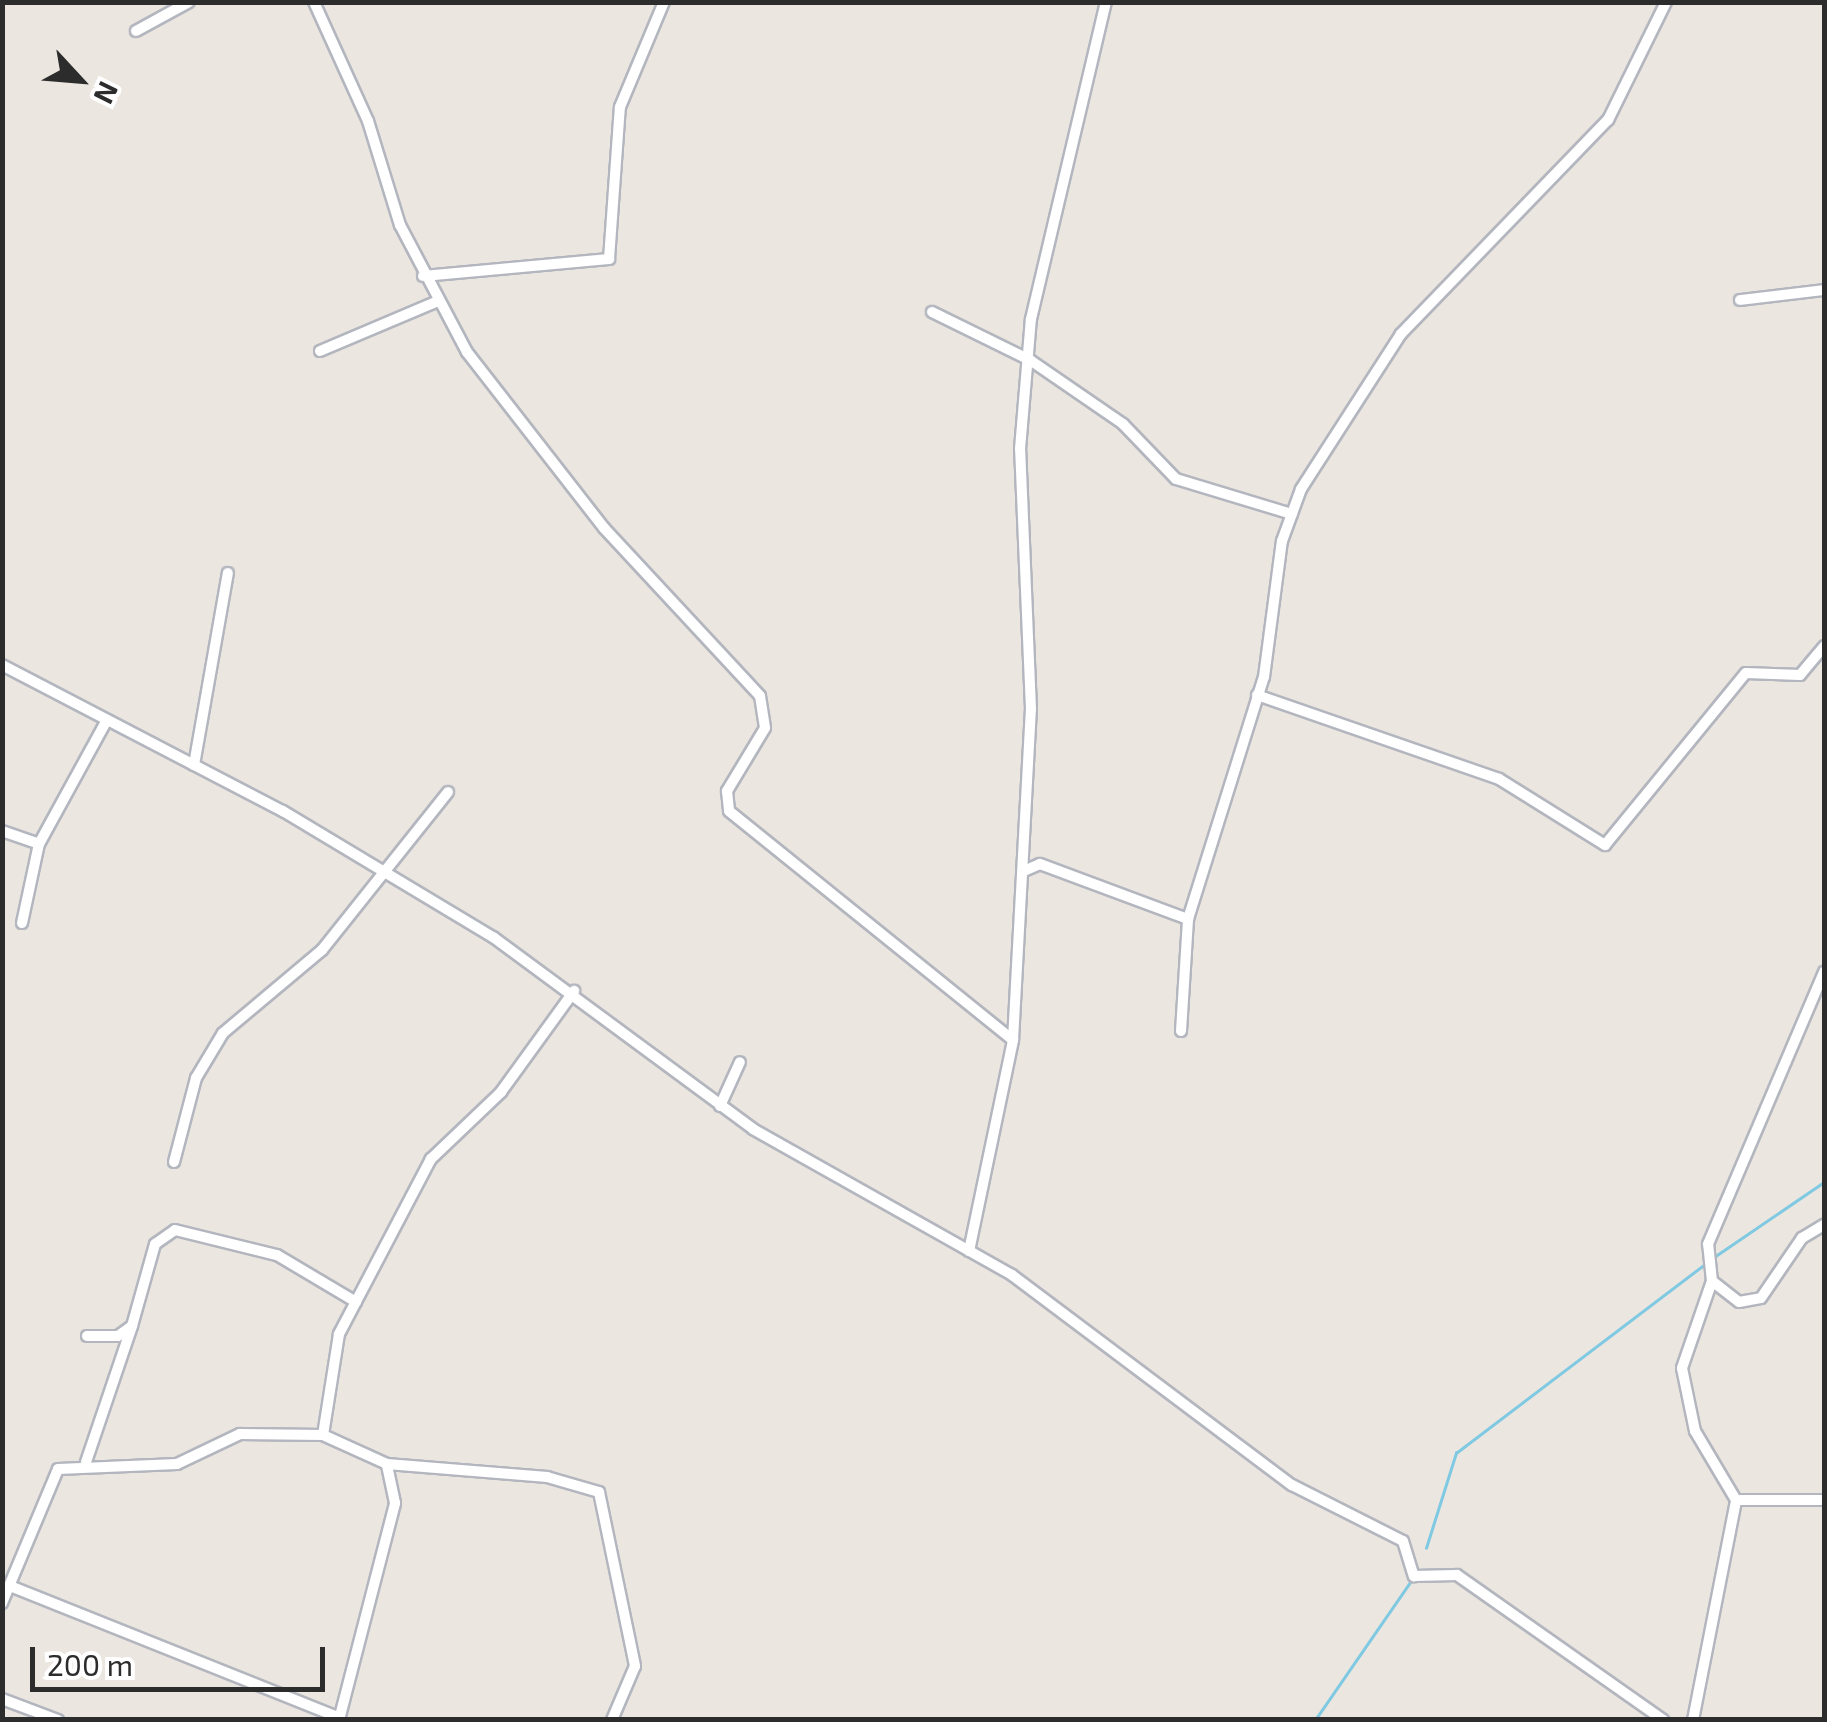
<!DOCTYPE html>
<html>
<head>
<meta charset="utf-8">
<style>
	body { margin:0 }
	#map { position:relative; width:1827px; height:1722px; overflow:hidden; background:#ece6e0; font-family:"Exo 2",sans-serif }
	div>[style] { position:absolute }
	.stream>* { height:2.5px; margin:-1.25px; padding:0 1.25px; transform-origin:1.25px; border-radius:1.25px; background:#7fcae2 }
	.roads { filter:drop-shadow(2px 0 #b3b6be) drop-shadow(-2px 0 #b3b6be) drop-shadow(0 2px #b3b6be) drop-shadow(0 -2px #b3b6be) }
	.minor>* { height:10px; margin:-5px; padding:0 5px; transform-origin:5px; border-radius:5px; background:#fff }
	span { translate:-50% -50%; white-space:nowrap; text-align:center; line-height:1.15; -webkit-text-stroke:8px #fff; paint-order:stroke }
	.frame { position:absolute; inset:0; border:5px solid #2c2c2c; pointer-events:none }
	.north { position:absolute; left:30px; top:30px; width:100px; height:100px; -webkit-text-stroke:8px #fff; paint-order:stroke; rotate:116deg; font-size:28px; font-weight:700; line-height:40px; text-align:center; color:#2c2c2c }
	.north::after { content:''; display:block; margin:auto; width:35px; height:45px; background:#2c2c2c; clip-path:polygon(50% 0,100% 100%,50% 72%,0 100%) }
	.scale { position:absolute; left:30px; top:1647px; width:295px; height:45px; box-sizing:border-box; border:5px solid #2c2c2c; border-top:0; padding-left:12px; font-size:30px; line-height:35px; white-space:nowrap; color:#2c2c2c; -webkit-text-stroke:8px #fff; paint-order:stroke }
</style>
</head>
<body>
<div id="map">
	<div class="stream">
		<div style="left:1714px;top:1257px;width:133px;rotate:-34.3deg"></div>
		<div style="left:1426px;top:1548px;width:100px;rotate:-72.5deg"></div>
		<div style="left:1456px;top:1453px;width:316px;rotate:-37.2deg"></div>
		<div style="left:1315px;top:1720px;width:173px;rotate:-55.4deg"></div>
	</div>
	<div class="roads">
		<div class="minor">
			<div style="left:314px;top:2px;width:131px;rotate:65.6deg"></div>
			<div style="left:368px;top:121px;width:109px;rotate:72.9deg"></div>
			<div style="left:400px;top:225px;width:144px;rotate:62.2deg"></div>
			<div style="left:467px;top:352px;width:223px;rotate:52.1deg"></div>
			<div style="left:604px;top:528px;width:229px;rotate:47.1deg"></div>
			<div style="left:760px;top:696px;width:32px;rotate:81deg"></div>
			<div style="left:765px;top:728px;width:74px;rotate:121.1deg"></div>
			<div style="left:727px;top:791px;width:20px;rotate:84deg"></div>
			<div style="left:729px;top:811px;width:365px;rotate:38.9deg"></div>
			<div style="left:136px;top:31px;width:60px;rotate:-28.7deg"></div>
			<div style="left:423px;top:276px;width:187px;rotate:-5.2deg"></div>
			<div style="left:609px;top:259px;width:152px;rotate:-85.9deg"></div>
			<div style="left:620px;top:107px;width:114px;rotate:-67.3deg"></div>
			<div style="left:1740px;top:300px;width:85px;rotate:-6.8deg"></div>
			<div style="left:932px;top:312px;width:109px;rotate:26.1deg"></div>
			<div style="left:1030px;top:360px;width:113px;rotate:34.5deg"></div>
			<div style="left:1123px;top:424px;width:76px;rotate:46.1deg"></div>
			<div style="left:1176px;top:479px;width:121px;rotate:16.8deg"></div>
			<div style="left:320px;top:351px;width:126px;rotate:-22.9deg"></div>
			<div style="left:2px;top:665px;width:317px;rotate:27.5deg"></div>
			<div style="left:283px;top:811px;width:245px;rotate:31deg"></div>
			<div style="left:493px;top:937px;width:323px;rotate:36.4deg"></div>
			<div style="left:753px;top:1129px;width:297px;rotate:29.4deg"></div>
			<div style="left:1012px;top:1275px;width:350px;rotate:36.9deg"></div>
			<div style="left:1292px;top:1485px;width:124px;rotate:26.8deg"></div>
			<div style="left:1403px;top:1541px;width:37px;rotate:73deg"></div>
			<div style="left:1414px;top:1576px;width:43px;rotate:-1.3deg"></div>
			<div style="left:1457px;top:1575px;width:252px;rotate:35.1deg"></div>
			<div style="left:1257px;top:695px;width:256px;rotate:19.1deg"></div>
			<div style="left:1499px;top:779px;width:125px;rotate:31.9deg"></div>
			<div style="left:1605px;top:845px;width:222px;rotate:-50.7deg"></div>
			<div style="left:1746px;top:673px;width:54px;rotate:2.1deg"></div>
			<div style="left:1800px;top:675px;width:38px;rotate:-50deg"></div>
			<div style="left:194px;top:765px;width:195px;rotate:-80deg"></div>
			<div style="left:2px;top:831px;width:39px;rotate:19deg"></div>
			<div style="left:1024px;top:871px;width:17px;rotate:-24deg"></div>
			<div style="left:1040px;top:864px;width:158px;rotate:20.4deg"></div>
			<div style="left:1188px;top:919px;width:254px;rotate:-72.6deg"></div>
			<div style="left:1264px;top:677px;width:137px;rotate:-82.5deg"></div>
			<div style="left:1282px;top:541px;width:55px;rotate:-69.9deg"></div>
			<div style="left:1301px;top:489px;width:184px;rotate:-57.2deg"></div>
			<div style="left:1401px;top:334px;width:298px;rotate:-46deg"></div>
			<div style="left:1608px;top:120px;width:131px;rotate:-63.8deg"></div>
			<div style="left:22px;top:923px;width:81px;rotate:-77.9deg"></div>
			<div style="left:39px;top:844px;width:141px;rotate:-61.3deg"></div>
			<div style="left:1181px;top:1031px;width:112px;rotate:-86.4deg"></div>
			<div style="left:720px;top:1106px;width:48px;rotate:-65.6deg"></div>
			<div style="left:174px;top:1162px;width:87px;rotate:-75.3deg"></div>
			<div style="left:196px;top:1078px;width:52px;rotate:-59deg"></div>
			<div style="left:223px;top:1033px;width:129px;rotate:-40deg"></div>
			<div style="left:322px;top:950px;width:202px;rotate:-51.4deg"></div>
			<div style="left:969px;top:1251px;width:216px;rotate:-78.2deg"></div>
			<div style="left:1013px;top:1040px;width:331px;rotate:-86.9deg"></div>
			<div style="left:1031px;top:709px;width:260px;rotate:-92.4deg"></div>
			<div style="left:1020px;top:449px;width:130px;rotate:-85.2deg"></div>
			<div style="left:1031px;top:319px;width:326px;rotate:-76.7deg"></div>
			<div style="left:1712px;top:1281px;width:34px;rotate:38deg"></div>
			<div style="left:1739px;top:1302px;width:22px;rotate:-10deg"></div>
			<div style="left:1761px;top:1298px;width:73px;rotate:-55.7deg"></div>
			<div style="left:1802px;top:1238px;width:26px;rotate:-31deg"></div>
			<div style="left:87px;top:1336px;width:31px"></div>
			<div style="left:118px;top:1336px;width:17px;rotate:-36deg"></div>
			<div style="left:132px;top:1326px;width:85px;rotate:-74.3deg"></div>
			<div style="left:155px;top:1244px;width:24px;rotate:-35deg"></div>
			<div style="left:175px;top:1230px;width:105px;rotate:13.8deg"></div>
			<div style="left:277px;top:1255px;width:92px;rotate:30.7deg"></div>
			<div style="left:86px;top:1462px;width:144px;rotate:-71.3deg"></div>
			<div style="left:387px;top:1464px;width:161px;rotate:4.6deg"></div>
			<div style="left:547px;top:1477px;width:54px;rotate:16.1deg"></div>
			<div style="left:599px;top:1492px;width:178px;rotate:78.3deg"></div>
			<div style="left:635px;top:1666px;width:59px;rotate:113.1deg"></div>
			<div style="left:1736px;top:1500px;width:88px"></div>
			<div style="left:10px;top:1586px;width:355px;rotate:21.8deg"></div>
			<div style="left:2px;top:1603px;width:145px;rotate:-67.3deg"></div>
			<div style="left:58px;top:1469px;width:119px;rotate:-2.4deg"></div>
			<div style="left:177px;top:1464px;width:70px;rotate:-25.5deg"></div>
			<div style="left:240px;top:1434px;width:83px;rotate:0.7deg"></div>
			<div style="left:2px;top:1699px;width:60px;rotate:20.6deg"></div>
			<div style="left:339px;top:1720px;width:224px;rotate:-75.5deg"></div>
			<div style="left:395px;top:1503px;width:40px;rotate:-102deg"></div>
			<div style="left:387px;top:1464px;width:70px;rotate:-155.6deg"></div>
			<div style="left:323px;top:1435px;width:102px;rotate:-81deg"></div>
			<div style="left:339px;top:1334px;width:198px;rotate:-62.3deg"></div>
			<div style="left:431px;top:1159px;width:97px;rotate:-43.7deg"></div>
			<div style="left:501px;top:1092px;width:125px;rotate:-54.1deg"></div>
			<div style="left:1693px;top:1720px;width:224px;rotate:-78.9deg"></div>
			<div style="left:1736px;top:1500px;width:80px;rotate:-120.7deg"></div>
			<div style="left:1695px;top:1431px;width:64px;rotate:-101.7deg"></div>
			<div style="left:1682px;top:1368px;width:92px;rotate:-71deg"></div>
			<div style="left:1712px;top:1281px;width:37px;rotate:-96deg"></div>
			<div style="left:1708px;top:1244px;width:296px;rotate:-66.9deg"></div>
		</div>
	</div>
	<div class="frame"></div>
	<div class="north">N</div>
	<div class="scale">200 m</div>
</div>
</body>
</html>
